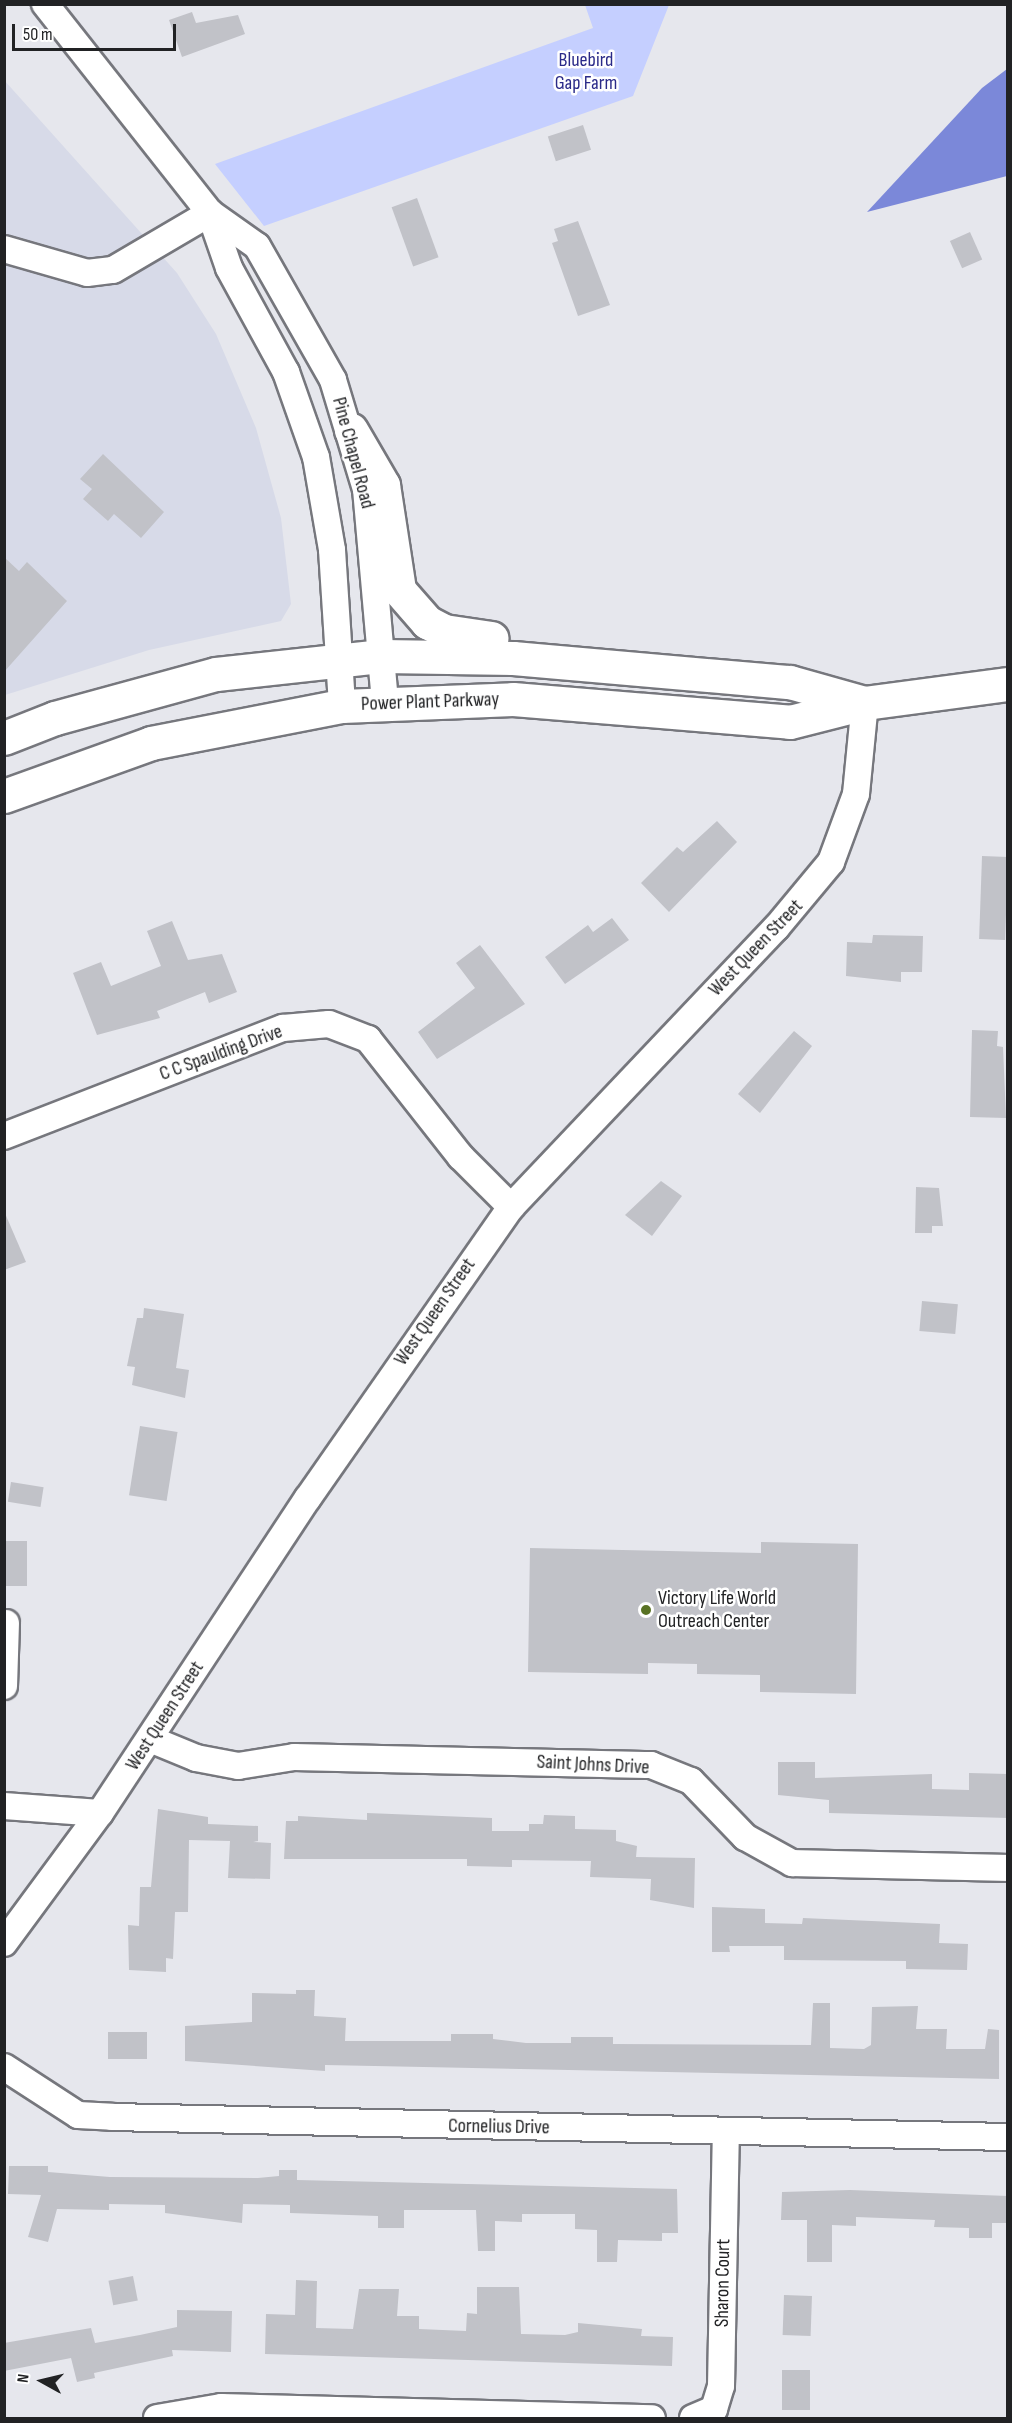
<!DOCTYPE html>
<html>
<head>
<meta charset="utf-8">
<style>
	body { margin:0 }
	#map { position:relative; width:1012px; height:2423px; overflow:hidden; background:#e6e7ed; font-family:"Sofia Sans Condensed",sans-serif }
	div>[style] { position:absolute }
	.built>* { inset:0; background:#d7dae8 }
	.green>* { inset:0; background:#c5cfff }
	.water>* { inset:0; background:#7b88d9 }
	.building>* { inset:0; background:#c1c2c8; transform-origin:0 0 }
	.roads { filter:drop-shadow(2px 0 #76777d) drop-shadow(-2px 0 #76777d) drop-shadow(0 2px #76777d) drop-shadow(0 -2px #76777d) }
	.minor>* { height:26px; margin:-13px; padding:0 13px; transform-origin:13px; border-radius:13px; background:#fff }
	.major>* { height:33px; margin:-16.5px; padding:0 16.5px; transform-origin:16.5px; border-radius:16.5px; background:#fff }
	.dots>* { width:16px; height:16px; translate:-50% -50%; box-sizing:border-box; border:3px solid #fff; border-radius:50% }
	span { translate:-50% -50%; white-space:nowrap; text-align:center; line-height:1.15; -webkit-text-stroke:5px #fff; paint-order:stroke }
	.park-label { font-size:20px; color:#2a2a88 }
	.street-label { font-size:20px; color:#212224 }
	.poi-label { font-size:20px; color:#212224 }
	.left { translate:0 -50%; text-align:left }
	.frame { position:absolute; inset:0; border:6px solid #212224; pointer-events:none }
	.north { position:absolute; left:12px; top:2351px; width:60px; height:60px; -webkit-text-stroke:4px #fff; paint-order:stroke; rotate:278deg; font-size:16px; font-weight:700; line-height:24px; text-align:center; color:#212224 }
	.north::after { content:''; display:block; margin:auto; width:21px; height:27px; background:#212224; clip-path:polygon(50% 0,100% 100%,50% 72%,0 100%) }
	.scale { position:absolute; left:12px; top:24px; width:164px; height:27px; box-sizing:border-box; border:3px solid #212224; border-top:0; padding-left:8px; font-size:18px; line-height:21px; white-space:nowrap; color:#212224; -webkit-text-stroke:4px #fff; paint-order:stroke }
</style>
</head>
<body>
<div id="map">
	<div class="built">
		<div style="clip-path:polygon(4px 80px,177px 273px,216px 334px,256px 428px,281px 518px,291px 604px,281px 621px,149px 650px,5px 695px)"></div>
	</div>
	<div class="green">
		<div style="clip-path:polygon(585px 5px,669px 5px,633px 96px,264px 226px,215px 164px,593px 28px)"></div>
	</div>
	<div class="water">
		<div style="clip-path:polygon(1007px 69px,1007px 176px,867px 212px,982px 88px)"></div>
	</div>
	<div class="building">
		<div style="clip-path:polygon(192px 12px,196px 23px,238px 15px,245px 34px,182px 57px,169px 20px)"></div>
		<div style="left:583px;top:125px;width:26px;height:37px;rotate:72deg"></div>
		<div style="left:417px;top:198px;width:63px;height:27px;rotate:70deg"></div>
		<div style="clip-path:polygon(578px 221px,610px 305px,578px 316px,552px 243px,558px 241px,554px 229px)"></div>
		<div style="left:970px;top:232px;width:30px;height:22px;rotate:66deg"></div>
		<div style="clip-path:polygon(103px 454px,164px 512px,141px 538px,114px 514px,108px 521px,83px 499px,92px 489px,80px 479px)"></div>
		<div style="clip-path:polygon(4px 557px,19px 571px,27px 562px,67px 601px,4px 672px)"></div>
		<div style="clip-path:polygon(717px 821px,737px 842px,669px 912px,641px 883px,677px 847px,683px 852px)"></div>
		<div style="left:1008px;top:857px;width:83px;height:26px;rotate:92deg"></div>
		<div style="clip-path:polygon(612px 918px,629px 940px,565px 984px,545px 957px,588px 925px,593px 932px)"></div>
		<div style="clip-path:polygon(172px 921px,188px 960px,222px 954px,237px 992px,209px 1003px,205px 992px,157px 1011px,160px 1018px,97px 1035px,73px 973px,101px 962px,111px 986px,161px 966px,147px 931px)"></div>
		<div style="clip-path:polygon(873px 935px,923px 936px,922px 972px,901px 972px,901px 982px,846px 976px,847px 942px,872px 943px)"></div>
		<div style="clip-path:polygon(480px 945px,525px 1004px,437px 1059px,418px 1032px,475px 988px,456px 963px)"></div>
		<div style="clip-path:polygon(972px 1030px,998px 1031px,997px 1046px,1003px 1047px,1006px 1118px,970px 1117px)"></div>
		<div style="clip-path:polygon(794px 1031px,812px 1046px,760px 1113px,738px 1094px)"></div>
		<div style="clip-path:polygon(661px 1181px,682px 1196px,652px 1236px,625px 1215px)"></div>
		<div style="clip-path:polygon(916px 1187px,939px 1188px,943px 1226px,932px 1226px,932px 1233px,915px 1233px)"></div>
		<div style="clip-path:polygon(4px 1211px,26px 1262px,4px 1270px)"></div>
		<div style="left:922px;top:1301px;width:36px;height:30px;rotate:5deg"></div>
		<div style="clip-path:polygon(144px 1308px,184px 1314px,176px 1368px,189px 1370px,185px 1398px,132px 1385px,135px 1367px,127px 1366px,137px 1318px,143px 1318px)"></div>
		<div style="left:140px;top:1426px;width:38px;height:70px;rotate:9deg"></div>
		<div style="left:11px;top:1482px;width:33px;height:20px;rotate:9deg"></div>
		<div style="left:4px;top:1541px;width:23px;height:45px"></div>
		<div style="clip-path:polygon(761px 1542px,858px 1544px,856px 1694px,760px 1692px,760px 1675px,697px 1674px,697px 1664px,648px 1663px,648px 1674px,528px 1672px,530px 1548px,761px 1553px)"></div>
		<div style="clip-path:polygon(778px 1762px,815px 1762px,815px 1778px,932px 1774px,932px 1789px,969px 1790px,969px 1773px,1008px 1774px,1008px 1818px,829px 1813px,829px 1800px,778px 1795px)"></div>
		<div style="clip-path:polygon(158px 1809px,208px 1817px,208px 1824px,258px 1826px,258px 1841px,253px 1842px,271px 1843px,270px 1879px,228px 1878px,230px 1841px,189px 1840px,188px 1912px,175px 1912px,173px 1959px,166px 1958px,166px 1972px,129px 1970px,128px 1925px,139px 1926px,140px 1887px,151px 1887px)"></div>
		<div style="clip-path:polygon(367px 1813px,492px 1818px,492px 1831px,529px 1831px,529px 1824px,543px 1824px,544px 1815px,575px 1816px,575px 1829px,616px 1830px,616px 1841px,637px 1846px,636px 1857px,695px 1858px,694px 1908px,650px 1900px,651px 1879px,590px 1877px,591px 1861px,512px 1860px,512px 1867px,467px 1866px,467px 1859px,284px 1859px,286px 1821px,298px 1821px,298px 1816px,367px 1820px)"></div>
		<div style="clip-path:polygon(712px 1907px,765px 1909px,765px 1923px,802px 1924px,803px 1918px,940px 1924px,939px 1943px,968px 1944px,967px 1970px,906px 1969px,906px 1961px,784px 1960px,784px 1946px,729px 1946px,730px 1952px,712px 1952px)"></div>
		<div style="clip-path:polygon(296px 1990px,315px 1990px,314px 2016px,346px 2018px,345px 2041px,451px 2041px,451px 2034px,493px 2034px,493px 2039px,526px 2043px,571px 2043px,571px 2037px,613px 2037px,613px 2044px,811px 2045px,813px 2003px,830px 2003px,830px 2048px,864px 2049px,871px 2045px,872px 2007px,918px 2006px,916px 2029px,947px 2029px,946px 2049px,985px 2049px,988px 2029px,999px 2030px,999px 2079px,325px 2065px,325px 2071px,185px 2061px,185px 2026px,252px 2022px,252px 1993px,296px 1994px)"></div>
		<div style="left:108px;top:2032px;width:39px;height:27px"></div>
		<div style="clip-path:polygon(9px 2166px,48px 2166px,48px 2172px,110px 2177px,258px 2178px,279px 2176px,279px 2170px,297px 2170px,297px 2180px,677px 2189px,678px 2233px,662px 2233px,662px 2241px,618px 2240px,617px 2262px,597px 2262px,597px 2230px,575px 2229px,575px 2214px,522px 2214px,522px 2222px,495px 2221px,495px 2251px,478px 2251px,476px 2210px,404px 2210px,404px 2228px,378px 2228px,378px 2216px,290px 2213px,290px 2205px,243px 2204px,242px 2223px,165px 2213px,165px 2205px,109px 2204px,109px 2210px,57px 2209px,48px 2242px,28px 2237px,41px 2195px,8px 2194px)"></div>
		<div style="clip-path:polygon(850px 2190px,1008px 2196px,1008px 2223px,992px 2223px,992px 2238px,969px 2238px,969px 2228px,934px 2227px,935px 2220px,856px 2217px,856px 2226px,832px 2225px,832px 2262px,807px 2262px,807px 2220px,781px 2220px,782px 2192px)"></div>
		<div style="left:133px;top:2276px;width:25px;height:25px;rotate:79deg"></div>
		<div style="clip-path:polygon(296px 2280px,317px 2281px,316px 2328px,353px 2329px,359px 2289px,399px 2289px,397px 2316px,419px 2316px,419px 2329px,466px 2331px,467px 2313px,477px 2314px,477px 2287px,519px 2287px,521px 2334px,565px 2335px,578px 2332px,578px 2323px,642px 2329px,641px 2336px,673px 2337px,672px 2366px,265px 2354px,266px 2314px,295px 2315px)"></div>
		<div style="left:784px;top:2295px;width:28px;height:40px;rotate:2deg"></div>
		<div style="clip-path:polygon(177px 2310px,232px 2311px,231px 2352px,172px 2350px,173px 2356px,94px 2373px,95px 2378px,77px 2382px,71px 2358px,4px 2371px,4px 2343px,91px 2328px,95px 2343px,140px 2335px,177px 2327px)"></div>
		<div style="left:782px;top:2370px;width:28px;height:40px"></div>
	</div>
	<div class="roads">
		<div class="minor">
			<div style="left:45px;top:4px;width:266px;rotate:51.7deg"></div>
			<div style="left:210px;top:213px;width:57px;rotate:35.1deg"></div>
			<div style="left:257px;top:246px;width:154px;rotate:60.4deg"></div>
			<div style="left:333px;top:380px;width:114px;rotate:73.2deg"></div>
			<div style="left:366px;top:489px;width:214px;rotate:84.9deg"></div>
			<div style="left:210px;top:213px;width:58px;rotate:70.9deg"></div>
			<div style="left:229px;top:268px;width:119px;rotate:61.3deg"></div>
			<div style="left:286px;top:372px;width:90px;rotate:70.6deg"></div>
			<div style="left:316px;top:457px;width:94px;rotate:80.2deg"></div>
			<div style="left:332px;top:550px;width:156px;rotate:86.3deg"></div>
			<div style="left:4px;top:249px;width:86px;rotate:16.1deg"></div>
			<div style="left:87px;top:273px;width:26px;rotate:-7deg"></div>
			<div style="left:113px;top:270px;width:113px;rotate:-30.4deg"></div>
			<div style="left:4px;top:1136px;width:299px;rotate:-21.2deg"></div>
			<div style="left:283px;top:1028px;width:46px;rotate:-5deg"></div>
			<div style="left:329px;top:1024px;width:42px;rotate:21deg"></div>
			<div style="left:368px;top:1039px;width:150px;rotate:51.8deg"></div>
			<div style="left:461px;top:1157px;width:71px;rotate:45deg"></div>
			<div style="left:4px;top:1686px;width:63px;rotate:-88.2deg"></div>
			<div style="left:150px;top:1739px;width:50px;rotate:22.4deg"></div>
			<div style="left:196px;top:1758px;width:43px;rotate:10.8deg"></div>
			<div style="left:238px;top:1766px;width:57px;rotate:-9.1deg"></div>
			<div style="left:294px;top:1757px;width:357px;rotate:1.3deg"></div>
			<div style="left:651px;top:1765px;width:43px;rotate:21.8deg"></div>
			<div style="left:691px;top:1781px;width:78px;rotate:46deg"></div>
			<div style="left:745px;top:1837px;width:54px;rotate:29deg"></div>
			<div style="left:792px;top:1863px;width:216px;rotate:1.3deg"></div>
			<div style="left:4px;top:1806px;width:96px;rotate:4.2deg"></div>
			<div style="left:4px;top:1943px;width:162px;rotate:-53.6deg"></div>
			<div style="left:100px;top:1813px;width:377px;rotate:-56.6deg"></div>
			<div style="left:308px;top:1498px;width:355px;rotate:-55.1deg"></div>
			<div style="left:511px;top:1207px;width:385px;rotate:-46.5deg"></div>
			<div style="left:776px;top:928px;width:86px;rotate:-50.2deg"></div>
			<div style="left:831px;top:862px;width:72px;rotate:-69.8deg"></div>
			<div style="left:856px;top:794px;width:91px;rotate:-84.4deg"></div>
			<div style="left:4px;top:2067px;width:88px;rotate:33deg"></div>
			<div style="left:78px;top:2115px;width:34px;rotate:3deg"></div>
			<div style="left:112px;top:2117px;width:896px;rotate:1.28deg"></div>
			<div style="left:157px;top:2418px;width:65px;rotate:-9.8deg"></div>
			<div style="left:221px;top:2407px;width:431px;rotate:1.5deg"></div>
			<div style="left:693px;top:2418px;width:23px;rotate:-23deg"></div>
			<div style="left:714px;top:2409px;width:24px;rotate:-73deg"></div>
			<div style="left:721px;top:2386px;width:254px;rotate:-88.9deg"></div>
		</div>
		<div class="major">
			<div style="left:351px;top:430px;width:64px;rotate:59.8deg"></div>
			<div style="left:383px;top:485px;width:106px;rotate:81.3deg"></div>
			<div style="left:399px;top:590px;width:43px;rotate:48.8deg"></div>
			<div style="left:427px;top:622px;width:19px;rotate:28deg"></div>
			<div style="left:444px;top:631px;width:48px;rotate:8.5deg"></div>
			<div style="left:4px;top:738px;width:55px;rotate:-21.4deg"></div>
			<div style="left:55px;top:718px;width:167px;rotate:-15.3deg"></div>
			<div style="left:216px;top:674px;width:167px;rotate:-6.2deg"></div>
			<div style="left:382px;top:656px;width:131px;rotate:0.9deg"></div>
			<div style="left:513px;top:658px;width:278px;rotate:5deg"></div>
			<div style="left:790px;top:682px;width:77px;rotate:15.8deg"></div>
			<div style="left:4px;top:796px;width:156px;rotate:-19.8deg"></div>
			<div style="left:151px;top:743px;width:195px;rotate:-11deg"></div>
			<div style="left:342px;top:706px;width:171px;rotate:-2.3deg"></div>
			<div style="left:513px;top:699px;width:278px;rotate:4.7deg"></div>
			<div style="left:790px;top:722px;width:77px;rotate:-14.2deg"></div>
			<div style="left:865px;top:703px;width:144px;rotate:-7.6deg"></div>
		</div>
	</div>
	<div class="dots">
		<div style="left:646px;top:1610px;background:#597224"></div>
	</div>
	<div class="park-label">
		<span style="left:586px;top:72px">Bluebird<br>Gap Farm</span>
	</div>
	<div class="street-label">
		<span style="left:353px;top:453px;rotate:75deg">Pine Chapel Road</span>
		<span style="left:430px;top:702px;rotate:-2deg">Power Plant Parkway</span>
		<span style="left:756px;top:948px;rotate:-46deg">West Queen Street</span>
		<span style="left:221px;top:1053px;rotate:-20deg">C C Spaulding Drive</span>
		<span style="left:435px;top:1312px;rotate:-55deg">West Queen Street</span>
		<span style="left:165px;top:1716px;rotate:-57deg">West Queen Street</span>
		<span style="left:593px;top:1765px;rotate:3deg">Saint Johns Drive</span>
		<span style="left:499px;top:2127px;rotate:1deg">Cornelius Drive</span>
		<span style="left:723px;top:2283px;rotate:-89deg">Sharon Court</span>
	</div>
	<div class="poi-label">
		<span class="left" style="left:658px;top:1610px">Victory Life World<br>Outreach Center</span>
	</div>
	<div class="frame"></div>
	<div class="north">N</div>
	<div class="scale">50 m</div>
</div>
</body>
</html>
